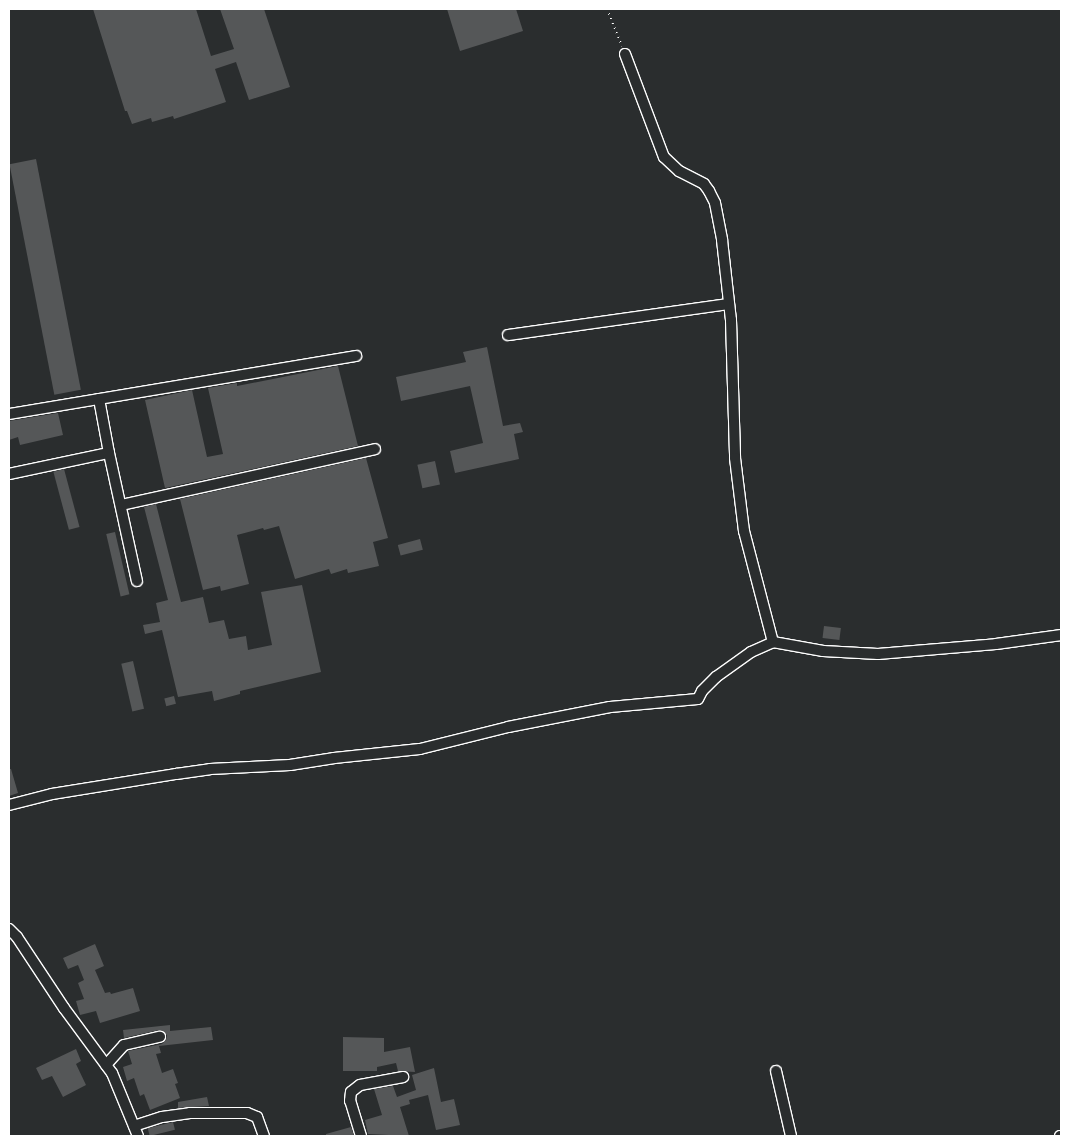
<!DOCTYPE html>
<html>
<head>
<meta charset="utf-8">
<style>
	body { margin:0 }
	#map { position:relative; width:1070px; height:1145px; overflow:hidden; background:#2a2d2e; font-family:"Shantell Sans",sans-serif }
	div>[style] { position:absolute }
	.building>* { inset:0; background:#555758; transform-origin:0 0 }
	.path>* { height:2px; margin-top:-1px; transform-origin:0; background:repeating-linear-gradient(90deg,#fff 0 1px,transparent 0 5px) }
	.roads { filter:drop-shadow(1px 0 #fff) drop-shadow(-1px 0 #fff) drop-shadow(0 1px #fff) drop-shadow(0 -1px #fff) }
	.minor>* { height:10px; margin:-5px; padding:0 5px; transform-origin:5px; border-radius:5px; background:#2a2d2e }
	span { translate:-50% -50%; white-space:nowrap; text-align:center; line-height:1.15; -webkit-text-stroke:4.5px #2a2d2e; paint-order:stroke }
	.frame { position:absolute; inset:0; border:10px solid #fff; pointer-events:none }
</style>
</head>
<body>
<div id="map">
	<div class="building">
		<div style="clip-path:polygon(93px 9px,196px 9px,211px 56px,234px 49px,220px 9px,264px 9px,290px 87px,249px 100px,236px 62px,215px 69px,226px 102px,174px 119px,173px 116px,152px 122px,151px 118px,132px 124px,127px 111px,125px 111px)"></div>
		<div style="clip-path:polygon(447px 9px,516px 9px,523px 31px,460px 51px)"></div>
		<div style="left:36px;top:159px;width:235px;height:27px;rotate:79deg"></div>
		<div style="clip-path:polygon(487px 347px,503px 426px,520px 423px,523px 432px,514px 434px,519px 459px,455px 473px,450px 451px,483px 443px,470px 386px,401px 401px,396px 377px,466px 362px,463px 352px)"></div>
		<div style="clip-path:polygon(338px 366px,358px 446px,165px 488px,145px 400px,192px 390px,207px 457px,223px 454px,208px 388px,237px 383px,237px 386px)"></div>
		<div style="clip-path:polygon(58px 413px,63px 435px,20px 445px,18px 437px,9px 440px,9px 421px)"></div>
		<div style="clip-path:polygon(366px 458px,388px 538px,373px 542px,379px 566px,348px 573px,347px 569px,331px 574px,329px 569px,295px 579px,279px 526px,264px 530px,263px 528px,237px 535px,249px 584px,221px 591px,220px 586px,203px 590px,180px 499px)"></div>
		<div style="left:435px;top:461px;width:24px;height:18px;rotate:78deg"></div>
		<div style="left:64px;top:469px;width:60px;height:11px;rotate:75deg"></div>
		<div style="clip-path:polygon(156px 504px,181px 602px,203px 597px,209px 623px,224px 620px,229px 639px,246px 636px,248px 650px,272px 645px,261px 592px,302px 585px,321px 672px,240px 691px,240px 694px,214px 701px,212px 691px,178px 697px,162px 630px,145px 634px,143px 625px,160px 622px,156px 603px,168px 600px,144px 507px)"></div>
		<div style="left:115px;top:532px;width:64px;height:9px;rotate:77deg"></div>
		<div style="left:420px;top:539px;width:11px;height:23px;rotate:75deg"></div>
		<div style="left:824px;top:626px;width:17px;height:12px;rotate:7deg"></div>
		<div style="left:133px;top:661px;width:49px;height:12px;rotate:77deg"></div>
		<div style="left:174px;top:696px;width:8px;height:10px;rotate:76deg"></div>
		<div style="clip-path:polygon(9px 769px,11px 769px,18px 793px,9px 796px)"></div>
		<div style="clip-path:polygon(95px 944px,104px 966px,95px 970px,105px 993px,110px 992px,111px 994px,133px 988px,140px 1011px,100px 1023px,96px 1011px,80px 1015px,76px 1001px,84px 999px,78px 983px,84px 980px,78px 965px,68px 969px,63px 958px)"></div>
		<div style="clip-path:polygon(170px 1025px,170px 1031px,211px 1027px,213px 1040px,159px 1046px,161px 1053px,156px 1054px,162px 1073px,173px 1069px,178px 1083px,175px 1084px,180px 1098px,150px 1110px,144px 1094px,140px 1096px,134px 1078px,127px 1081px,123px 1067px,132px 1064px,128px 1051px,162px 1044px,166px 1040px,167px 1035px,159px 1030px,124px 1038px,123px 1030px)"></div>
		<div style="clip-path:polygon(343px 1037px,384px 1038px,384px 1052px,410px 1047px,415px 1072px,398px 1071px,396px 1063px,377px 1067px,377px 1071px,343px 1071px)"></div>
		<div style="clip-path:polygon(76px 1049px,81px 1061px,76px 1064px,86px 1085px,63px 1097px,52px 1076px,42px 1080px,36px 1068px)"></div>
		<div style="clip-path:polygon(434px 1068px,441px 1102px,454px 1099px,460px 1125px,436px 1130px,428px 1095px,409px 1100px,410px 1104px,400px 1107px,409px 1136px,368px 1134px,365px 1120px,382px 1115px,374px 1089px,393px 1086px,397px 1097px,416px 1090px,412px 1075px)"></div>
		<div style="clip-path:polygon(207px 1097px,209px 1106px,178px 1108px,178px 1102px)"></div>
		<div style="left:173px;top:1122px;width:8px;height:26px;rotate:76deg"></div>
		<div style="clip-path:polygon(351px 1127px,354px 1136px,326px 1136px,326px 1134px)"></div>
	</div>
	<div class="path">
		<div style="left:607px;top:9px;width:40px;rotate:68deg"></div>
	</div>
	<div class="roads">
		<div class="minor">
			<div style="left:625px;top:54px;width:110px;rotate:69.3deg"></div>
			<div style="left:664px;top:157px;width:21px;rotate:43deg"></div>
			<div style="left:679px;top:171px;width:28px;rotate:27deg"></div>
			<div style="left:704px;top:184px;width:9px;rotate:54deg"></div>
			<div style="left:709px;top:191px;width:13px;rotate:63deg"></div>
			<div style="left:715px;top:203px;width:38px;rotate:79deg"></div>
			<div style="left:722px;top:240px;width:81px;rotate:83.6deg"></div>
			<div style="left:731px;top:320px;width:138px;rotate:88.3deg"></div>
			<div style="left:735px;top:458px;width:74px;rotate:83deg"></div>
			<div style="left:744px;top:531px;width:115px;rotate:75.4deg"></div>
			<div style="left:508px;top:335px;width:223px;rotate:-8deg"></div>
			<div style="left:99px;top:399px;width:55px;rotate:79.5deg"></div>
			<div style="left:9px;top:414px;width:352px;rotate:-9.5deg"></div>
			<div style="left:9px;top:474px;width:102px;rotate:-11.9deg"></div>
			<div style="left:109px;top:453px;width:131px;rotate:77.7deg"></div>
			<div style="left:121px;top:505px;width:260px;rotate:-12.4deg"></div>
			<div style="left:9px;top:805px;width:44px;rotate:-14.3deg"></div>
			<div style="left:52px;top:794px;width:126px;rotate:-9.2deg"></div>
			<div style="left:176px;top:774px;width:34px;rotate:-8deg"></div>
			<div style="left:210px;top:769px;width:80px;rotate:-2.9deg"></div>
			<div style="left:290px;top:765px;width:45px;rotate:-9deg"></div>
			<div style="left:334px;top:758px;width:86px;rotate:-6deg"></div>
			<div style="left:420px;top:749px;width:91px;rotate:-14deg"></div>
			<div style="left:508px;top:727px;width:104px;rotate:-11.1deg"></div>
			<div style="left:610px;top:707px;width:88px;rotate:-5.2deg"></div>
			<div style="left:698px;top:699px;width:9px;rotate:-63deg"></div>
			<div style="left:702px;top:691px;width:20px;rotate:-45deg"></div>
			<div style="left:716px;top:677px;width:43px;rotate:-35.5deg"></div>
			<div style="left:751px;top:652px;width:24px;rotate:-24deg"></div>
			<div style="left:773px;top:642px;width:51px;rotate:10.2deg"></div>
			<div style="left:823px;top:651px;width:55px;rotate:3.1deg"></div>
			<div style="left:878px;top:654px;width:118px;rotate:-4.8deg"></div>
			<div style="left:996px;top:644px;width:66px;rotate:-7.9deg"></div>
			<div style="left:9px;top:929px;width:11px;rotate:45deg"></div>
			<div style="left:17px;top:937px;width:85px;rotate:56.5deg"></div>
			<div style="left:64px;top:1008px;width:81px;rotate:53.6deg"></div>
			<div style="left:112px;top:1073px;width:68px;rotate:67.6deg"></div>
			<div style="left:106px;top:1065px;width:27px;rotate:-48deg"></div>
			<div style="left:124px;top:1045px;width:37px;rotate:-13deg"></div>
			<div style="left:776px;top:1071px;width:67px;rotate:77deg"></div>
			<div style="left:134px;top:1126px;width:29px;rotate:-18deg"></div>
			<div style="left:162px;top:1117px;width:28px;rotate:-8deg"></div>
			<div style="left:190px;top:1113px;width:57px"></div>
			<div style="left:247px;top:1113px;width:11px;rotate:22deg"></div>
			<div style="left:257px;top:1117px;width:20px;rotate:70deg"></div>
			<div style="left:361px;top:1136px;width:37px;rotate:-107deg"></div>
			<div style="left:350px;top:1101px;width:9px;rotate:-84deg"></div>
			<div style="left:351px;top:1092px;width:11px;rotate:-38deg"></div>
			<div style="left:360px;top:1085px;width:44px;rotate:-10.5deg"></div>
			<div style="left:1060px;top:1136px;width:1px"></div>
		</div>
	</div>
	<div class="frame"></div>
</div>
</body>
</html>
